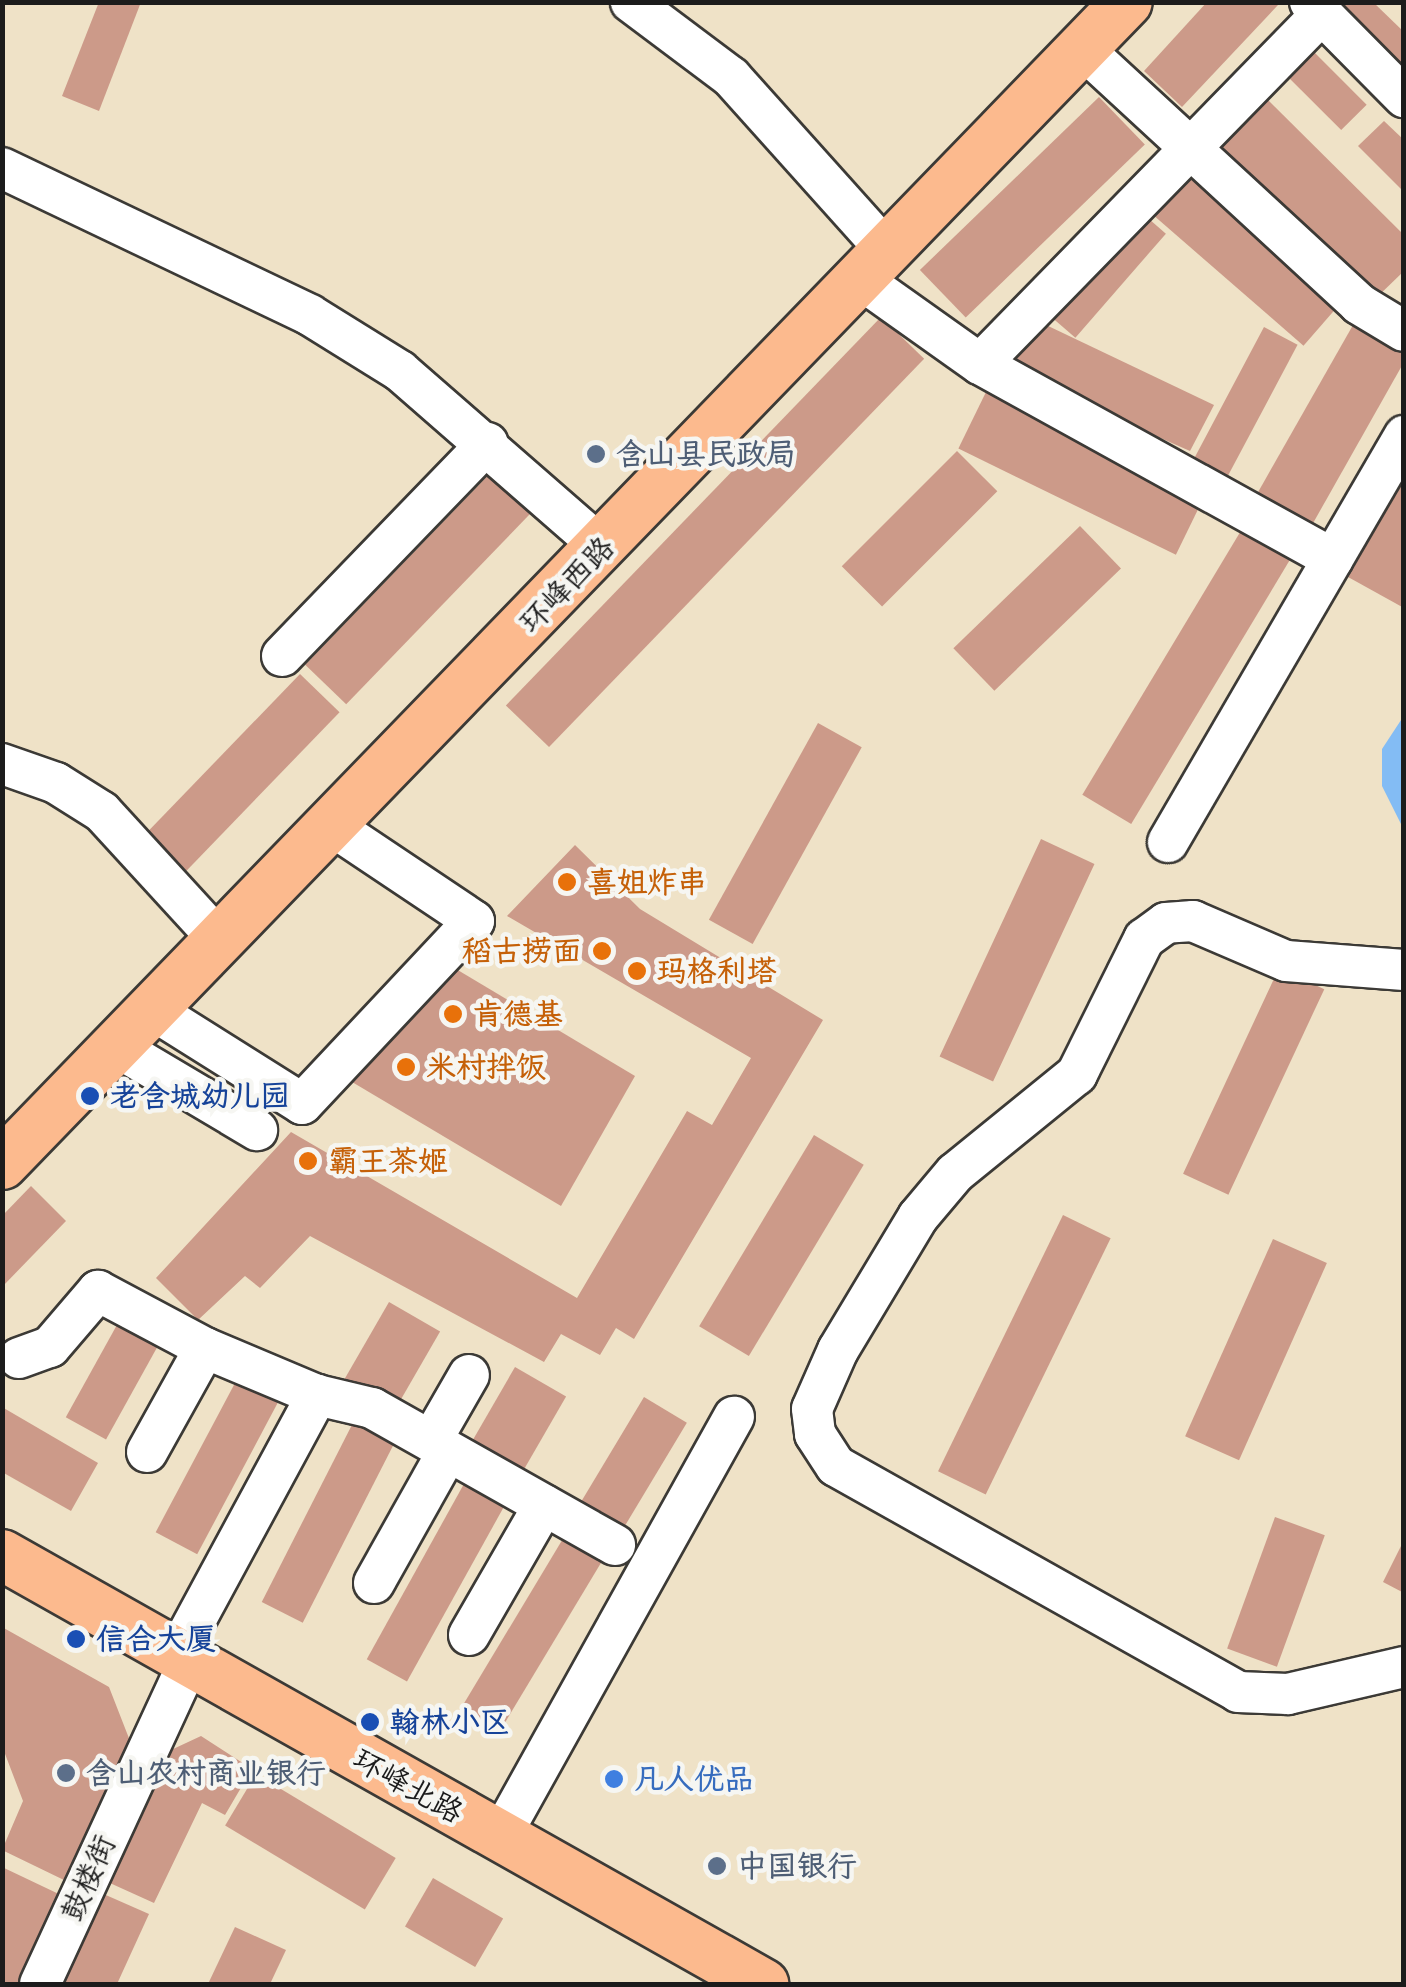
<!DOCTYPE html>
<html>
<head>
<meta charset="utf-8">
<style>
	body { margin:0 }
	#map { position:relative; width:1406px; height:1987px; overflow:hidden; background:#efe2c7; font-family:Sriracha,"LXGW WenKai TC",sans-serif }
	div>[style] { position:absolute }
	.water>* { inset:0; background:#83bcf4 }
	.building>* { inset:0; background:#cc9a89; transform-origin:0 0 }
	.roads { filter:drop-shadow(2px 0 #3c3a36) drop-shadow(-2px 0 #3c3a36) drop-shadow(0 2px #3c3a36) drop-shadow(0 -2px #3c3a36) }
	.minor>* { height:40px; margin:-20px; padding:0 20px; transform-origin:20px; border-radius:20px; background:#fff }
	.major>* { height:50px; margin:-25px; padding:0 25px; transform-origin:25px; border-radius:25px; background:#fcba8e }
	.dots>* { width:28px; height:28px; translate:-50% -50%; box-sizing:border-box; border:5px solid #f6f6f2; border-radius:50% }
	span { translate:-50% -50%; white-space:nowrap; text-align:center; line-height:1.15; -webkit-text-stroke:9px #f6f6f2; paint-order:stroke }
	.service-label { font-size:30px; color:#4e5e75; font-weight:700 }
	.left { translate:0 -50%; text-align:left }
	.street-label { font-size:30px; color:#1c1c1c }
	.food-label { font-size:30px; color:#c56008; font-weight:700 }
	.right { translate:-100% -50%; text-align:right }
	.transit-label { font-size:30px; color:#164399; font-weight:700 }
	.shop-label { font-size:30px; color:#366cbe; font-weight:700 }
	.frame { position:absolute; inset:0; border:5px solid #1c1c1c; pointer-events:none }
</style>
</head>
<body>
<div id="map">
	<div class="water">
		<div style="clip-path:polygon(1403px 717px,1403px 828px,1382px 786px,1382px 749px)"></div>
	</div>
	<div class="building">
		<div style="clip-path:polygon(99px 2px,141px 2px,99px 111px,62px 96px)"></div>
		<div style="clip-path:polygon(1207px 2px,1278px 5px,1182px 107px,1144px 71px)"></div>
		<div style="clip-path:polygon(1340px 3px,1374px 3px,1404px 32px,1404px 66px,1394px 75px,1332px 11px)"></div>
		<div style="left:1303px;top:41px;width:90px;height:36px;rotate:45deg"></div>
		<div style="clip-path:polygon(1263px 95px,1404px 235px,1404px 271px,1373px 301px,1215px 143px)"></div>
		<div style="left:1099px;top:97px;width:66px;height:249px;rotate:46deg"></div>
		<div style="clip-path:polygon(1384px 121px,1404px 140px,1404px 192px,1358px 146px)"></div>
		<div style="left:1181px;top:165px;width:211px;height:56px;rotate:41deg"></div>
		<div style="left:1141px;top:212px;width:33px;height:138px;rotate:41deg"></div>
		<div style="left:881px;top:317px;width:60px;height:540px;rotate:44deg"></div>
		<div style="clip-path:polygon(1357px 318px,1404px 345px,1404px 362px,1312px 525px,1257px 494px)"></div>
		<div style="clip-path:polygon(1044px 324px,1214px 405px,1190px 451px,1004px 369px)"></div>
		<div style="left:1264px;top:327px;width:38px;height:150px;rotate:28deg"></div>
		<div style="left:986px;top:392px;width:242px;height:63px;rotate:26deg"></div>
		<div style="left:957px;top:451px;width:57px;height:163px;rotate:45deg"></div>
		<div style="clip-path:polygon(1404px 457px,1404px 608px,1339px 572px)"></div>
		<div style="left:499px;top:464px;width:57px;height:279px;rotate:44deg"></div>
		<div style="left:1080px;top:526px;width:59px;height:176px;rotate:46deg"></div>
		<div style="left:1242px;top:529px;width:57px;height:310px;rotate:31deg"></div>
		<div style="left:300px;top:674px;width:55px;height:229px;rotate:44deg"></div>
		<div style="left:818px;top:723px;width:50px;height:225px;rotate:29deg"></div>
		<div style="left:1041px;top:839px;width:59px;height:240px;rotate:25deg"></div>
		<div style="clip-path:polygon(575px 845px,640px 909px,823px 1020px,634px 1339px,616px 1328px,600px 1355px,561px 1334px,544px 1362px,310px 1236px,260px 1288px,245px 1276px,198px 1320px,156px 1278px,291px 1132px,577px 1298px,687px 1111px,712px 1125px,751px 1058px,507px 916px)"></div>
		<div style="clip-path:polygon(451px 966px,635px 1076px,561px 1206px,347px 1079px)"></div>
		<div style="left:1279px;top:968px;width:50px;height:227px;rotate:25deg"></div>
		<div style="left:814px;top:1135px;width:58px;height:223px;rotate:31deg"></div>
		<div style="clip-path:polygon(31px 1186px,66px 1221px,2px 1287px,2px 1216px)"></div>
		<div style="left:1063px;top:1215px;width:53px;height:285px;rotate:26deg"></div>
		<div style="left:1273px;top:1239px;width:59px;height:216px;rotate:24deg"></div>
		<div style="left:389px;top:1302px;width:59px;height:90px;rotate:30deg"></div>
		<div style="left:123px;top:1314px;width:46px;height:118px;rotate:29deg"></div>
		<div style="left:515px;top:1367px;width:59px;height:89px;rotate:30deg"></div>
		<div style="left:243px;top:1368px;width:47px;height:186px;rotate:28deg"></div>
		<div style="left:644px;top:1397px;width:50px;height:125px;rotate:31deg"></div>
		<div style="clip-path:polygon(2px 1407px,98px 1463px,71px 1511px,2px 1472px)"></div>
		<div style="left:358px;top:1413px;width:46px;height:212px;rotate:27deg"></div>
		<div style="left:470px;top:1473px;width:46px;height:213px;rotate:29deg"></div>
		<div style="left:1275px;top:1517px;width:53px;height:140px;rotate:20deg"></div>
		<div style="left:567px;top:1532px;width:45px;height:213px;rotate:31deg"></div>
		<div style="clip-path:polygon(1404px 1540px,1404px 1593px,1383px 1582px)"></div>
		<div style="clip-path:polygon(2px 1627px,109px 1687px,132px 1746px,66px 1881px,2px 1850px,23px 1801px,2px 1746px)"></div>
		<div style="clip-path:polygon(201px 1736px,252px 1769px,225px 1815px,202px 1803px,154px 1903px,101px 1879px,156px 1757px)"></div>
		<div style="left:256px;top:1774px;width:163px;height:60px;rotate:31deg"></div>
		<div style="clip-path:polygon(2px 1867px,63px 1896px,21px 1984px,2px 1984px)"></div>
		<div style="left:433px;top:1878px;width:81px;height:56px;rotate:30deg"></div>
		<div style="clip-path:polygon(99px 1892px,149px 1914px,117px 1984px,57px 1984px)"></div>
		<div style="clip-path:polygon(235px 1927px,286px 1950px,270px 1984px,208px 1984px)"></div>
	</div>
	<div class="roads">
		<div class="minor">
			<div style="left:631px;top:2px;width:125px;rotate:36.9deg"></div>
			<div style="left:731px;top:77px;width:237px;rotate:48.1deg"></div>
			<div style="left:1310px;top:2px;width:134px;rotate:45.3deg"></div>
			<div style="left:1083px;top:49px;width:376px;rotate:42.7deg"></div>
			<div style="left:1359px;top:304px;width:52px;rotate:31deg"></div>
			<div style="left:2px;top:168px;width:341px;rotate:25.5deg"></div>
			<div style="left:310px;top:315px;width:106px;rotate:31.9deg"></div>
			<div style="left:400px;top:371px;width:269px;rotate:41.1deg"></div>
			<div style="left:863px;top:281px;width:143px;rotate:35.4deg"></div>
			<div style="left:980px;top:364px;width:403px;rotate:28.9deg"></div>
			<div style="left:980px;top:364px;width:489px;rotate:-45.7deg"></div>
			<div style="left:282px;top:656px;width:296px;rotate:-46deg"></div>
			<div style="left:2px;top:764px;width:57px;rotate:19.4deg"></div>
			<div style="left:56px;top:783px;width:54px;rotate:32.2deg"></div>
			<div style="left:102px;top:812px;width:175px;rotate:47.5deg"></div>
			<div style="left:1168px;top:842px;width:470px;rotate:-59.8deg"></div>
			<div style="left:1404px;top:970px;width:118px;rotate:-175.6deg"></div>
			<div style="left:1286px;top:961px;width:101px;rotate:-156.7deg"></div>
			<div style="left:1193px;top:921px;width:27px;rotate:176deg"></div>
			<div style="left:1166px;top:923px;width:27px;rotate:144deg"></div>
			<div style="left:1144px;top:939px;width:151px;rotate:116.4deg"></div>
			<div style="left:1077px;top:1074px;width:157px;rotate:140.9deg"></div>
			<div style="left:955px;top:1173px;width:57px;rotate:130.1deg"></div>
			<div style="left:918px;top:1217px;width:155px;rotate:121deg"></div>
			<div style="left:838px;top:1350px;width:64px;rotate:113.8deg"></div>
			<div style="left:812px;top:1409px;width:25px;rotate:83deg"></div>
			<div style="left:815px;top:1434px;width:38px;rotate:57deg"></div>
			<div style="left:836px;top:1466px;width:461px;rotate:29.3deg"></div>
			<div style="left:1238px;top:1692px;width:50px;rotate:2.3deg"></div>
			<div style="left:1288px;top:1694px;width:119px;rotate:-13.1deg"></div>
			<div style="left:153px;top:1010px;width:176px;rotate:32.2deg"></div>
			<div style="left:302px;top:1104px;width:251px;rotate:-46.8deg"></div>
			<div style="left:474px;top:921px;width:171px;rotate:-146.2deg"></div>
			<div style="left:117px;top:1047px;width:163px;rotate:30.7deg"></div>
			<div style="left:19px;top:1358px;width:33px;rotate:-20deg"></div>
			<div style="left:50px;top:1347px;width:74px;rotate:-49.4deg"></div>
			<div style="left:98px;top:1291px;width:121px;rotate:28deg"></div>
			<div style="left:205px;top:1348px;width:121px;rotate:22.8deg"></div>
			<div style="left:317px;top:1395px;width:57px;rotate:13.3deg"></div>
			<div style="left:372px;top:1408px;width:279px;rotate:29.4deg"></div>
			<div style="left:431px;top:1441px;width:76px;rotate:-60.1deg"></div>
			<div style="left:147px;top:1452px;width:119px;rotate:-60.9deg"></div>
			<div style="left:374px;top:1583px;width:151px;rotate:-60.7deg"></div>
			<div style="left:469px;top:1635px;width:150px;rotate:-60deg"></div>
			<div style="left:176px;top:1656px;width:297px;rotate:-61.6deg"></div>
			<div style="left:500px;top:1837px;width:481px;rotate:-60.9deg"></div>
			<div style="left:40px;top:1984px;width:353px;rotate:-65.2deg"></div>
		</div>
		<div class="major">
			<div style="left:2px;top:1164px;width:1617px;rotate:-45.93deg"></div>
			<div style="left:2px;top:1555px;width:874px;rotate:29.41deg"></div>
		</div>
	</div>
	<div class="dots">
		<div style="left:596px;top:454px;background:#5c6f8a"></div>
		<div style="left:567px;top:882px;background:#e8710a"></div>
		<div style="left:602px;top:951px;background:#e8710a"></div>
		<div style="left:637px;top:971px;background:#e8710a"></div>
		<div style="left:453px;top:1014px;background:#e8710a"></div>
		<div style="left:406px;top:1067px;background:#e8710a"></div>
		<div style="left:90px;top:1096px;background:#1a4fb4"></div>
		<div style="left:308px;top:1161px;background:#e8710a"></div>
		<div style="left:76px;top:1639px;background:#1a4fb4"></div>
		<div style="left:370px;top:1722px;background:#1a4fb4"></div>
		<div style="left:66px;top:1773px;background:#5c6f8a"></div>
		<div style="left:614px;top:1779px;background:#3f7fe0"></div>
		<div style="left:717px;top:1866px;background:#5c6f8a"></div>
	</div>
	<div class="service-label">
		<span class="left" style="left:616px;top:454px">含山县民政局</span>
		<span class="left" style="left:86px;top:1773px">含山农村商业银行</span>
		<span class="left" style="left:737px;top:1866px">中国银行</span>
	</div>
	<div class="street-label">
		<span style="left:567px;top:585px;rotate:-46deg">环峰西路</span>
		<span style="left:408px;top:1786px;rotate:29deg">环峰北路</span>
		<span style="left:88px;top:1878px;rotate:-66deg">鼓楼街</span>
	</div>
	<div class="food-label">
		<span class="left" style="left:587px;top:882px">喜姐炸串</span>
		<span class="right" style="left:582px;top:951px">稻古捞面</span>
		<span class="left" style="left:657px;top:971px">玛格利塔</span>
		<span class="left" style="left:473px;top:1014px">肯德基</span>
		<span class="left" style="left:426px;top:1067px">米村拌饭</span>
		<span class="left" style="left:328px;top:1161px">霸王茶姬</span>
	</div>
	<div class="transit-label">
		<span class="left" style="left:110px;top:1096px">老含城幼儿园</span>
		<span class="left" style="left:96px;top:1639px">信合大厦</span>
		<span class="left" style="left:390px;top:1722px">翰林小区</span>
	</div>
	<div class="shop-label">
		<span class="left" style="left:634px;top:1779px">凡人优品</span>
	</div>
	<div class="frame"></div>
</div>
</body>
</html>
